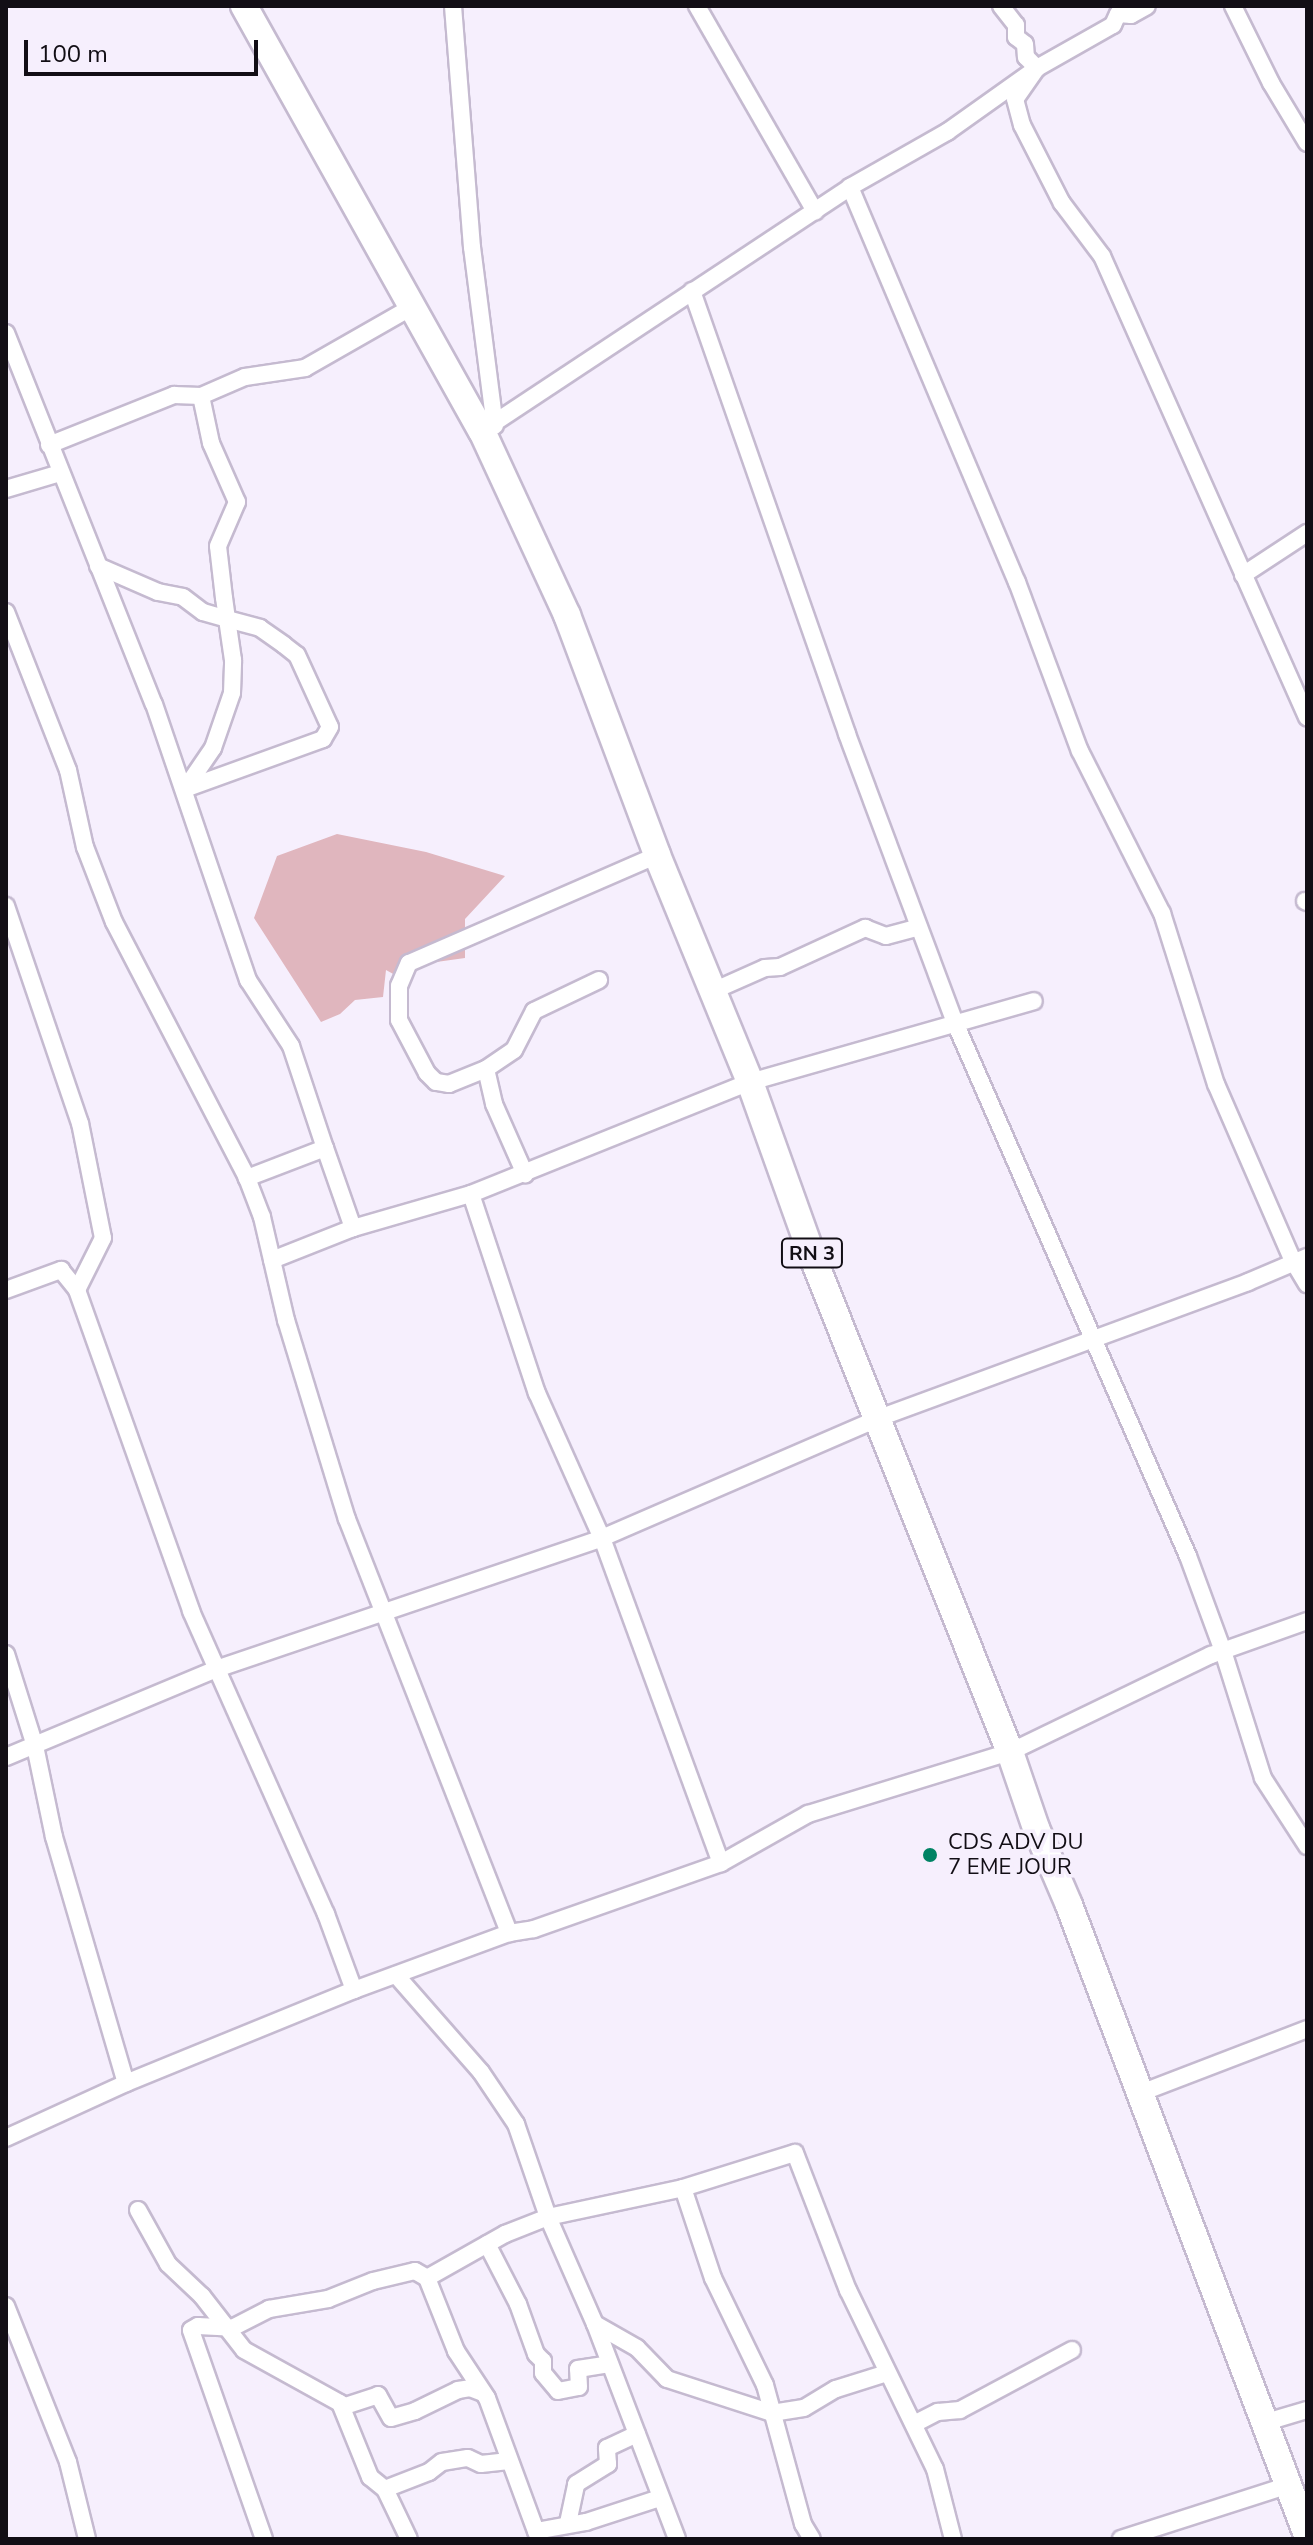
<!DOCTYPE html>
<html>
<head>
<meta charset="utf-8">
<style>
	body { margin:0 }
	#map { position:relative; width:1313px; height:2545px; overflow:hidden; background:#f6effd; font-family:"Nunito Sans",sans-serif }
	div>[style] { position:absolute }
	.forest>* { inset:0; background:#e0b6be }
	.roads { filter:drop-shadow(2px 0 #c5bad0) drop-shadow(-2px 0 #c5bad0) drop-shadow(0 2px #c5bad0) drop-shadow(0 -2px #c5bad0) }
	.minor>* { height:16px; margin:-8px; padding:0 8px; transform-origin:8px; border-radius:8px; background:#fff }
	.trunk>* { height:26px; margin:-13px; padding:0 13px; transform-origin:13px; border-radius:13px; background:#fff }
	.dots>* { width:22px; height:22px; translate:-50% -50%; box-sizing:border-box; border:4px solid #f6effd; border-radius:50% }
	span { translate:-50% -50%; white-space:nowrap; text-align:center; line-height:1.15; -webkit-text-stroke:7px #f6effd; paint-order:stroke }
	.shield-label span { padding:2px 6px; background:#f6effd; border:2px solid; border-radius:6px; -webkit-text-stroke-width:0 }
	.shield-label { font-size:20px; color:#120e15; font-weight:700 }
	.poi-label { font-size:22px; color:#120e15 }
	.left { translate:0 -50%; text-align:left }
	.frame { position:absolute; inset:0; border:8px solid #120e15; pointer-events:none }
	.scale { position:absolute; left:24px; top:40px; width:234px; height:36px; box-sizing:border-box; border:4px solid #120e15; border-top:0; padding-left:10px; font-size:24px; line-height:28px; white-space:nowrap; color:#120e15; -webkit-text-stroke:6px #f6effd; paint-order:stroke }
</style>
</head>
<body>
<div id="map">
	<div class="forest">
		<div style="clip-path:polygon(337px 834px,426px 852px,505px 876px,465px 919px,465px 958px,422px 964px,406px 981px,386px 970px,383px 997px,355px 1000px,340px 1014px,321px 1022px,254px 918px,277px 856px)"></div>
	</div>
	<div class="roads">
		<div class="minor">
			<div style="left:453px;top:6px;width:242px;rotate:85.5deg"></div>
			<div style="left:472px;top:247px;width:180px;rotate:82.7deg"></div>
			<div style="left:697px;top:6px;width:237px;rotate:60.1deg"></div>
			<div style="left:1001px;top:6px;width:24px;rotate:52deg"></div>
			<div style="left:1016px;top:25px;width:12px;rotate:90deg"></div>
			<div style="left:1016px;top:37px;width:11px;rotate:38deg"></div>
			<div style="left:1025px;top:44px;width:13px;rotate:86deg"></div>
			<div style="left:1026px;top:57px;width:16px;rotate:45deg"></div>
			<div style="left:1037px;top:68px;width:38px;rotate:125deg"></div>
			<div style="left:1015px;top:99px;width:27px;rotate:75deg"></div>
			<div style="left:1022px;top:125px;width:88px;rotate:62.9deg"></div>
			<div style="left:1062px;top:203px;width:66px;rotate:53deg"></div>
			<div style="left:1102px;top:256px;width:505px;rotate:66.03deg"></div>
			<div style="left:1233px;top:6px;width:86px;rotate:63.7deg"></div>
			<div style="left:1271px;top:83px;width:70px;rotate:59deg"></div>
			<div style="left:850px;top:187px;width:429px;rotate:67.1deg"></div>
			<div style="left:1017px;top:582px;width:180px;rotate:69.6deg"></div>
			<div style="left:1080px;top:751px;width:182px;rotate:63.2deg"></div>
			<div style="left:1162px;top:913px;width:179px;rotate:72.5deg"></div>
			<div style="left:1216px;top:1084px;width:193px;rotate:66.5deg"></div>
			<div style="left:1293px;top:1261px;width:27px;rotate:59deg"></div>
			<div style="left:692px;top:291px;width:469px;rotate:70.7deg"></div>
			<div style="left:847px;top:734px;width:311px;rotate:69.5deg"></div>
			<div style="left:956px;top:1025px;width:579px;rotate:66.4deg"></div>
			<div style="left:1188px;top:1556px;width:101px;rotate:69.8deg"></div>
			<div style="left:1223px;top:1651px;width:133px;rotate:72.5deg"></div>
			<div style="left:1263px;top:1778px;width:81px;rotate:57.1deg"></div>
			<div style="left:6px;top:333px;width:399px;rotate:68.3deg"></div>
			<div style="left:154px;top:704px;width:292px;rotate:71.2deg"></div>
			<div style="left:248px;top:980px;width:79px;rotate:56.9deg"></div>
			<div style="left:291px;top:1046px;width:108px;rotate:71.6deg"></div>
			<div style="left:325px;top:1148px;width:84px;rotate:159deg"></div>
			<div style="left:482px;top:431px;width:442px;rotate:-33.5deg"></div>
			<div style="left:850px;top:187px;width:112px;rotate:-29.6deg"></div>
			<div style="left:947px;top:132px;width:110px;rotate:-35.4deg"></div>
			<div style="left:1037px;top:68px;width:87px;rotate:-29.5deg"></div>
			<div style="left:1113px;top:25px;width:12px;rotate:-66deg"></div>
			<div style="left:1118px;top:14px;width:13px;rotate:4deg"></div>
			<div style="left:1131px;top:15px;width:18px;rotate:-29deg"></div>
			<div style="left:49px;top:445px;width:135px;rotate:-21.8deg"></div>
			<div style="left:174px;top:395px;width:27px;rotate:2deg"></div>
			<div style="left:6px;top:489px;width:56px;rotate:-16.5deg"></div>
			<div style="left:98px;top:566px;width:65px;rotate:23.4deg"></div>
			<div style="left:158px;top:592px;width:25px;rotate:11deg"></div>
			<div style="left:183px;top:597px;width:25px;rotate:37deg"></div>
			<div style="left:203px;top:612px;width:25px;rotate:16deg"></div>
			<div style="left:227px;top:619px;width:34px;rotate:15deg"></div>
			<div style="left:260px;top:628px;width:29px;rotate:35deg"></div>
			<div style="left:284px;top:645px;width:16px;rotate:38deg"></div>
			<div style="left:297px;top:655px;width:79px;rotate:65.4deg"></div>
			<div style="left:330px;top:727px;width:14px;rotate:120deg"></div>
			<div style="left:323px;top:739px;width:147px;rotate:160.1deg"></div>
			<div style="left:185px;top:789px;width:50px;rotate:-55.7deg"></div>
			<div style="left:213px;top:748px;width:58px;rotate:-70.9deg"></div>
			<div style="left:232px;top:693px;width:33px;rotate:-88deg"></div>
			<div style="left:233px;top:660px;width:41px;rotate:-98.3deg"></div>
			<div style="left:227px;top:619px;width:21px;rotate:-98deg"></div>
			<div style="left:224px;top:598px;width:52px;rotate:-96.6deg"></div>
			<div style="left:218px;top:546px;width:48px;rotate:-66.6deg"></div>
			<div style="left:237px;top:502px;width:64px;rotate:-113.8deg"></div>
			<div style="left:211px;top:443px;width:48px;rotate:-102deg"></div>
			<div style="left:201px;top:396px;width:48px;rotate:-23.4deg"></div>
			<div style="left:245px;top:377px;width:61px;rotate:-8.5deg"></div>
			<div style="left:305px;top:368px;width:123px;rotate:-29.7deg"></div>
			<div style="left:1243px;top:575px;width:77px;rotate:-33.3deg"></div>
			<div style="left:6px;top:612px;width:170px;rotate:68.6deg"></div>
			<div style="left:68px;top:770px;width:79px;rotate:77.6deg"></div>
			<div style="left:85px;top:847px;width:80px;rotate:68.9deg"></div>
			<div style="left:114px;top:922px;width:288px;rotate:62.5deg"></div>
			<div style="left:247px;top:1178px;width:42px;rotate:69deg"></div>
			<div style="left:262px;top:1217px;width:106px;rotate:76.9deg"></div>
			<div style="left:286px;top:1320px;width:208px;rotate:73deg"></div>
			<div style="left:347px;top:1519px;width:445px;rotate:68.6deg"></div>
			<div style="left:1305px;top:901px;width:2px;rotate:27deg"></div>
			<div style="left:6px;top:906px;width:229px;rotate:71.2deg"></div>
			<div style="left:80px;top:1123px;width:117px;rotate:78.7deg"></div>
			<div style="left:103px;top:1238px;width:58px;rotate:116.6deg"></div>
			<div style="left:77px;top:1290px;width:341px;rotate:70.4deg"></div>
			<div style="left:191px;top:1611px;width:332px;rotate:66deg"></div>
			<div style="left:326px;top:1914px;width:81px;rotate:69.8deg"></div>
			<div style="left:599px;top:980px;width:72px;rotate:154.5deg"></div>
			<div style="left:534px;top:1011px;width:44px;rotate:117.1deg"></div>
			<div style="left:514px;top:1050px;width:34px;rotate:146deg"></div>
			<div style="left:486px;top:1069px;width:40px;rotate:158deg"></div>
			<div style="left:449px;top:1084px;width:13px;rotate:-171deg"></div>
			<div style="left:436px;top:1082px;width:13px;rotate:-135deg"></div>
			<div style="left:427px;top:1073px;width:60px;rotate:-117.8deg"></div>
			<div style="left:399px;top:1020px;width:34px;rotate:-90deg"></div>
			<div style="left:399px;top:986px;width:25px;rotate:-67deg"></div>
			<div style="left:409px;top:963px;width:270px;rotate:-23.5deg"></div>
			<div style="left:713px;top:991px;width:57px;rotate:-23.9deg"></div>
			<div style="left:765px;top:968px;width:15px;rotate:-4deg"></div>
			<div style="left:780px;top:967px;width:94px;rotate:-24.6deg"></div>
			<div style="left:865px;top:928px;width:22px;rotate:21deg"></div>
			<div style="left:886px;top:936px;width:34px;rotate:-15deg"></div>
			<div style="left:486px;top:1069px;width:36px;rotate:77deg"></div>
			<div style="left:494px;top:1104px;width:77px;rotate:66.1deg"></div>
			<div style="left:325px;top:1148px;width:85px;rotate:70.7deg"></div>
			<div style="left:471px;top:1194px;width:210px;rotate:71.7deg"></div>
			<div style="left:537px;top:1393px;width:159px;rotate:65.9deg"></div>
			<div style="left:602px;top:1538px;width:346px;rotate:69.9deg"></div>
			<div style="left:272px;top:1260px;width:87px;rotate:-21.6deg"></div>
			<div style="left:353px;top:1228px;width:123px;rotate:-16.1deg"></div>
			<div style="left:471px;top:1194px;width:301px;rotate:-21.9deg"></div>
			<div style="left:750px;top:1082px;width:295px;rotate:-15.9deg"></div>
			<div style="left:6px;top:1290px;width:59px;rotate:-20deg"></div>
			<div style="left:61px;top:1270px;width:26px;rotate:51deg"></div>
			<div style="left:6px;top:1654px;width:96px;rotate:72.5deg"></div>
			<div style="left:35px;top:1746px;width:93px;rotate:78.2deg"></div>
			<div style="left:54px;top:1837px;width:256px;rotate:73.7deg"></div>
			<div style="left:6px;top:1757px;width:231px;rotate:-22.7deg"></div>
			<div style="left:219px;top:1668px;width:404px;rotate:-18.7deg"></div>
			<div style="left:602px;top:1538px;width:302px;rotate:-23.4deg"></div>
			<div style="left:879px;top:1418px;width:393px;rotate:-20.2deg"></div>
			<div style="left:1248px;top:1282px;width:64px;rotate:-23deg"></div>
			<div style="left:396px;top:1975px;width:129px;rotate:48.8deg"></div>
			<div style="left:481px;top:2072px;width:63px;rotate:56.1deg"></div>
			<div style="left:516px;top:2124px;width:98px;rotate:71deg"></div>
			<div style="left:548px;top:2217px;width:117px;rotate:66.3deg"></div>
			<div style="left:595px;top:2324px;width:230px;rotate:69.1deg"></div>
			<div style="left:1138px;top:2094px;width:181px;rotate:-21deg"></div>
			<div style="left:6px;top:2138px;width:132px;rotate:-24.6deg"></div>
			<div style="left:126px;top:2083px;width:246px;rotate:-22.2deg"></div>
			<div style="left:354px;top:1990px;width:165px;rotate:-20.2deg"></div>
			<div style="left:509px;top:1933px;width:25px;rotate:-9deg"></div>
			<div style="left:534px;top:1929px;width:198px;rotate:-19.4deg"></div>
			<div style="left:721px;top:1863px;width:100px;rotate:-29.4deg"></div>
			<div style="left:808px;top:1814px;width:211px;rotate:-17.1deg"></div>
			<div style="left:1010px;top:1752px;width:223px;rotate:-25.8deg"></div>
			<div style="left:1211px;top:1655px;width:102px;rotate:-19.5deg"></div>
			<div style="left:683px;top:2188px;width:95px;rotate:71.6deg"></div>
			<div style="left:713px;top:2278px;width:119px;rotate:64.1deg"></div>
			<div style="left:765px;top:2385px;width:144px;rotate:74.7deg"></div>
			<div style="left:803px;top:2524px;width:17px;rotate:59deg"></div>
			<div style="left:138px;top:2210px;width:62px;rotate:60.9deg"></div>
			<div style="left:168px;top:2264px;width:47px;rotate:43.3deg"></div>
			<div style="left:202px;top:2296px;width:68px;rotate:52.1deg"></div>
			<div style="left:244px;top:2350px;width:110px;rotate:28.9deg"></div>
			<div style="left:340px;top:2403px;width:80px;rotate:67.9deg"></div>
			<div style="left:370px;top:2477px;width:19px;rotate:39deg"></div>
			<div style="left:385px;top:2489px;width:55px;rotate:64.4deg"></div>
			<div style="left:487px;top:2244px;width:68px;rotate:62.7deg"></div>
			<div style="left:518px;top:2304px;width:53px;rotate:70.2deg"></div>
			<div style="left:536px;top:2354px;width:10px;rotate:45deg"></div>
			<div style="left:543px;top:2361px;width:12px;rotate:90deg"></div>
			<div style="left:543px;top:2373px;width:23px;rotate:50deg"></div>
			<div style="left:558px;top:2391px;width:21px;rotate:-11deg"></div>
			<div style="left:579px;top:2387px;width:18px;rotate:-93deg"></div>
			<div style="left:578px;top:2369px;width:30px;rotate:-9deg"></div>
			<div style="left:427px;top:2278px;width:79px;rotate:68.3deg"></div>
			<div style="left:456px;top:2351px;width:56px;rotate:56.6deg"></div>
			<div style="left:487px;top:2398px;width:150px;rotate:69.8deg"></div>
			<div style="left:6px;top:2306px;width:168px;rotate:68.3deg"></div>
			<div style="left:68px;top:2462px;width:79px;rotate:76.1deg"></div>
			<div style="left:595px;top:2324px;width:48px;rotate:29.7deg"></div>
			<div style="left:637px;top:2348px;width:43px;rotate:45.9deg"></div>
			<div style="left:667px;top:2379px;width:110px;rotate:17.9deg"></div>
			<div style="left:772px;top:2413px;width:32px;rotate:-9deg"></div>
			<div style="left:804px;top:2408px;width:37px;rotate:-31deg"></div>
			<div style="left:836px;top:2389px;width:53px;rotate:-17.4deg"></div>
			<div style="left:342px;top:2407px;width:38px;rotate:-18deg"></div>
			<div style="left:378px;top:2395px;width:26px;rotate:61deg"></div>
			<div style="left:391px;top:2418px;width:25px;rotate:-16deg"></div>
			<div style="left:415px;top:2411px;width:48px;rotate:-26deg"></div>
			<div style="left:458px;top:2390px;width:12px;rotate:-9deg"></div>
			<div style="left:470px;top:2388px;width:14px;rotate:21deg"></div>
			<div style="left:1263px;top:2423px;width:46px;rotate:-16.5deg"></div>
			<div style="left:914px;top:2424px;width:27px;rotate:-27deg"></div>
			<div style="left:938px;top:2412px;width:22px;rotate:-5deg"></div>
			<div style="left:960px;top:2410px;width:127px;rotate:-28.2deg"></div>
			<div style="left:385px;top:2489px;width:47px;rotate:-21.1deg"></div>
			<div style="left:429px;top:2472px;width:16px;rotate:-38deg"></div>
			<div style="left:442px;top:2462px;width:26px;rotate:-9deg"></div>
			<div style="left:468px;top:2458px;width:14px;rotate:25deg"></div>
			<div style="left:481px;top:2464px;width:28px;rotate:-6deg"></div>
			<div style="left:568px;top:2523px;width:40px;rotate:-78deg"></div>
			<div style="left:576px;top:2484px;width:38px;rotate:-32deg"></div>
			<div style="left:608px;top:2464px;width:16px;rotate:-94deg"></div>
			<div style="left:607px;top:2448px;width:33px;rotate:-25deg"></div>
			<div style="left:536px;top:2531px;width:51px;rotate:-10.2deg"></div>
			<div style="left:586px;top:2522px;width:78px;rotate:-18deg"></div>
			<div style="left:264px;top:2539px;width:221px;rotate:-109.3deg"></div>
			<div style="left:191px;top:2330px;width:8px;rotate:-30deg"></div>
			<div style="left:198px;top:2326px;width:34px;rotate:3deg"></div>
			<div style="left:232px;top:2328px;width:42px;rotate:-27.2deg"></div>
			<div style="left:269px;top:2309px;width:60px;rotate:-9.6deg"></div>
			<div style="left:328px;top:2299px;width:48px;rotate:-21.8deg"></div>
			<div style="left:373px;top:2281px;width:43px;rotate:-13.4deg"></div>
			<div style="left:415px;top:2271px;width:14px;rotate:30deg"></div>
			<div style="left:427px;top:2278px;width:90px;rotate:-29.4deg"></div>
			<div style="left:505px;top:2234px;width:46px;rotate:-21.6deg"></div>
			<div style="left:548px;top:2217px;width:138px;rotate:-12.1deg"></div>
			<div style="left:683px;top:2188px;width:117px;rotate:-17.4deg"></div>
			<div style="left:795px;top:2153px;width:147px;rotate:68.9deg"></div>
			<div style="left:848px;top:2290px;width:199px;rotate:64.1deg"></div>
			<div style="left:935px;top:2469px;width:72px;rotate:75.6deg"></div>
			<div style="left:1121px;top:2539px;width:173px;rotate:-17.8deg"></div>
		</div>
		<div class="trunk">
			<div style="left:244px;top:6px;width:487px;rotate:60.8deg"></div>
			<div style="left:482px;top:431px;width:203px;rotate:65.2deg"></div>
			<div style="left:567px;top:615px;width:256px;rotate:69.4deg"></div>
			<div style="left:657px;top:855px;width:245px;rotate:67.7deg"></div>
			<div style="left:750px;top:1082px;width:187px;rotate:70.3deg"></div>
			<div style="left:813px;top:1258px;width:532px;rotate:68.26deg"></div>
			<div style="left:1010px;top:1752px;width:80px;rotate:71.1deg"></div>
			<div style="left:1036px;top:1828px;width:84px;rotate:66.8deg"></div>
			<div style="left:1069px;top:1905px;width:673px;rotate:69.3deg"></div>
		</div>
	</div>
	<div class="dots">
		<div style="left:930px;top:1855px;background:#008364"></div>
	</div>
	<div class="shield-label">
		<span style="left:812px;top:1253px">RN 3</span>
	</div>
	<div class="poi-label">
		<span class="left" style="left:948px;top:1855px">CDS ADV DU<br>7 EME JOUR</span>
	</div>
	<div class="frame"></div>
	<div class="scale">100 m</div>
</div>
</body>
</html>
